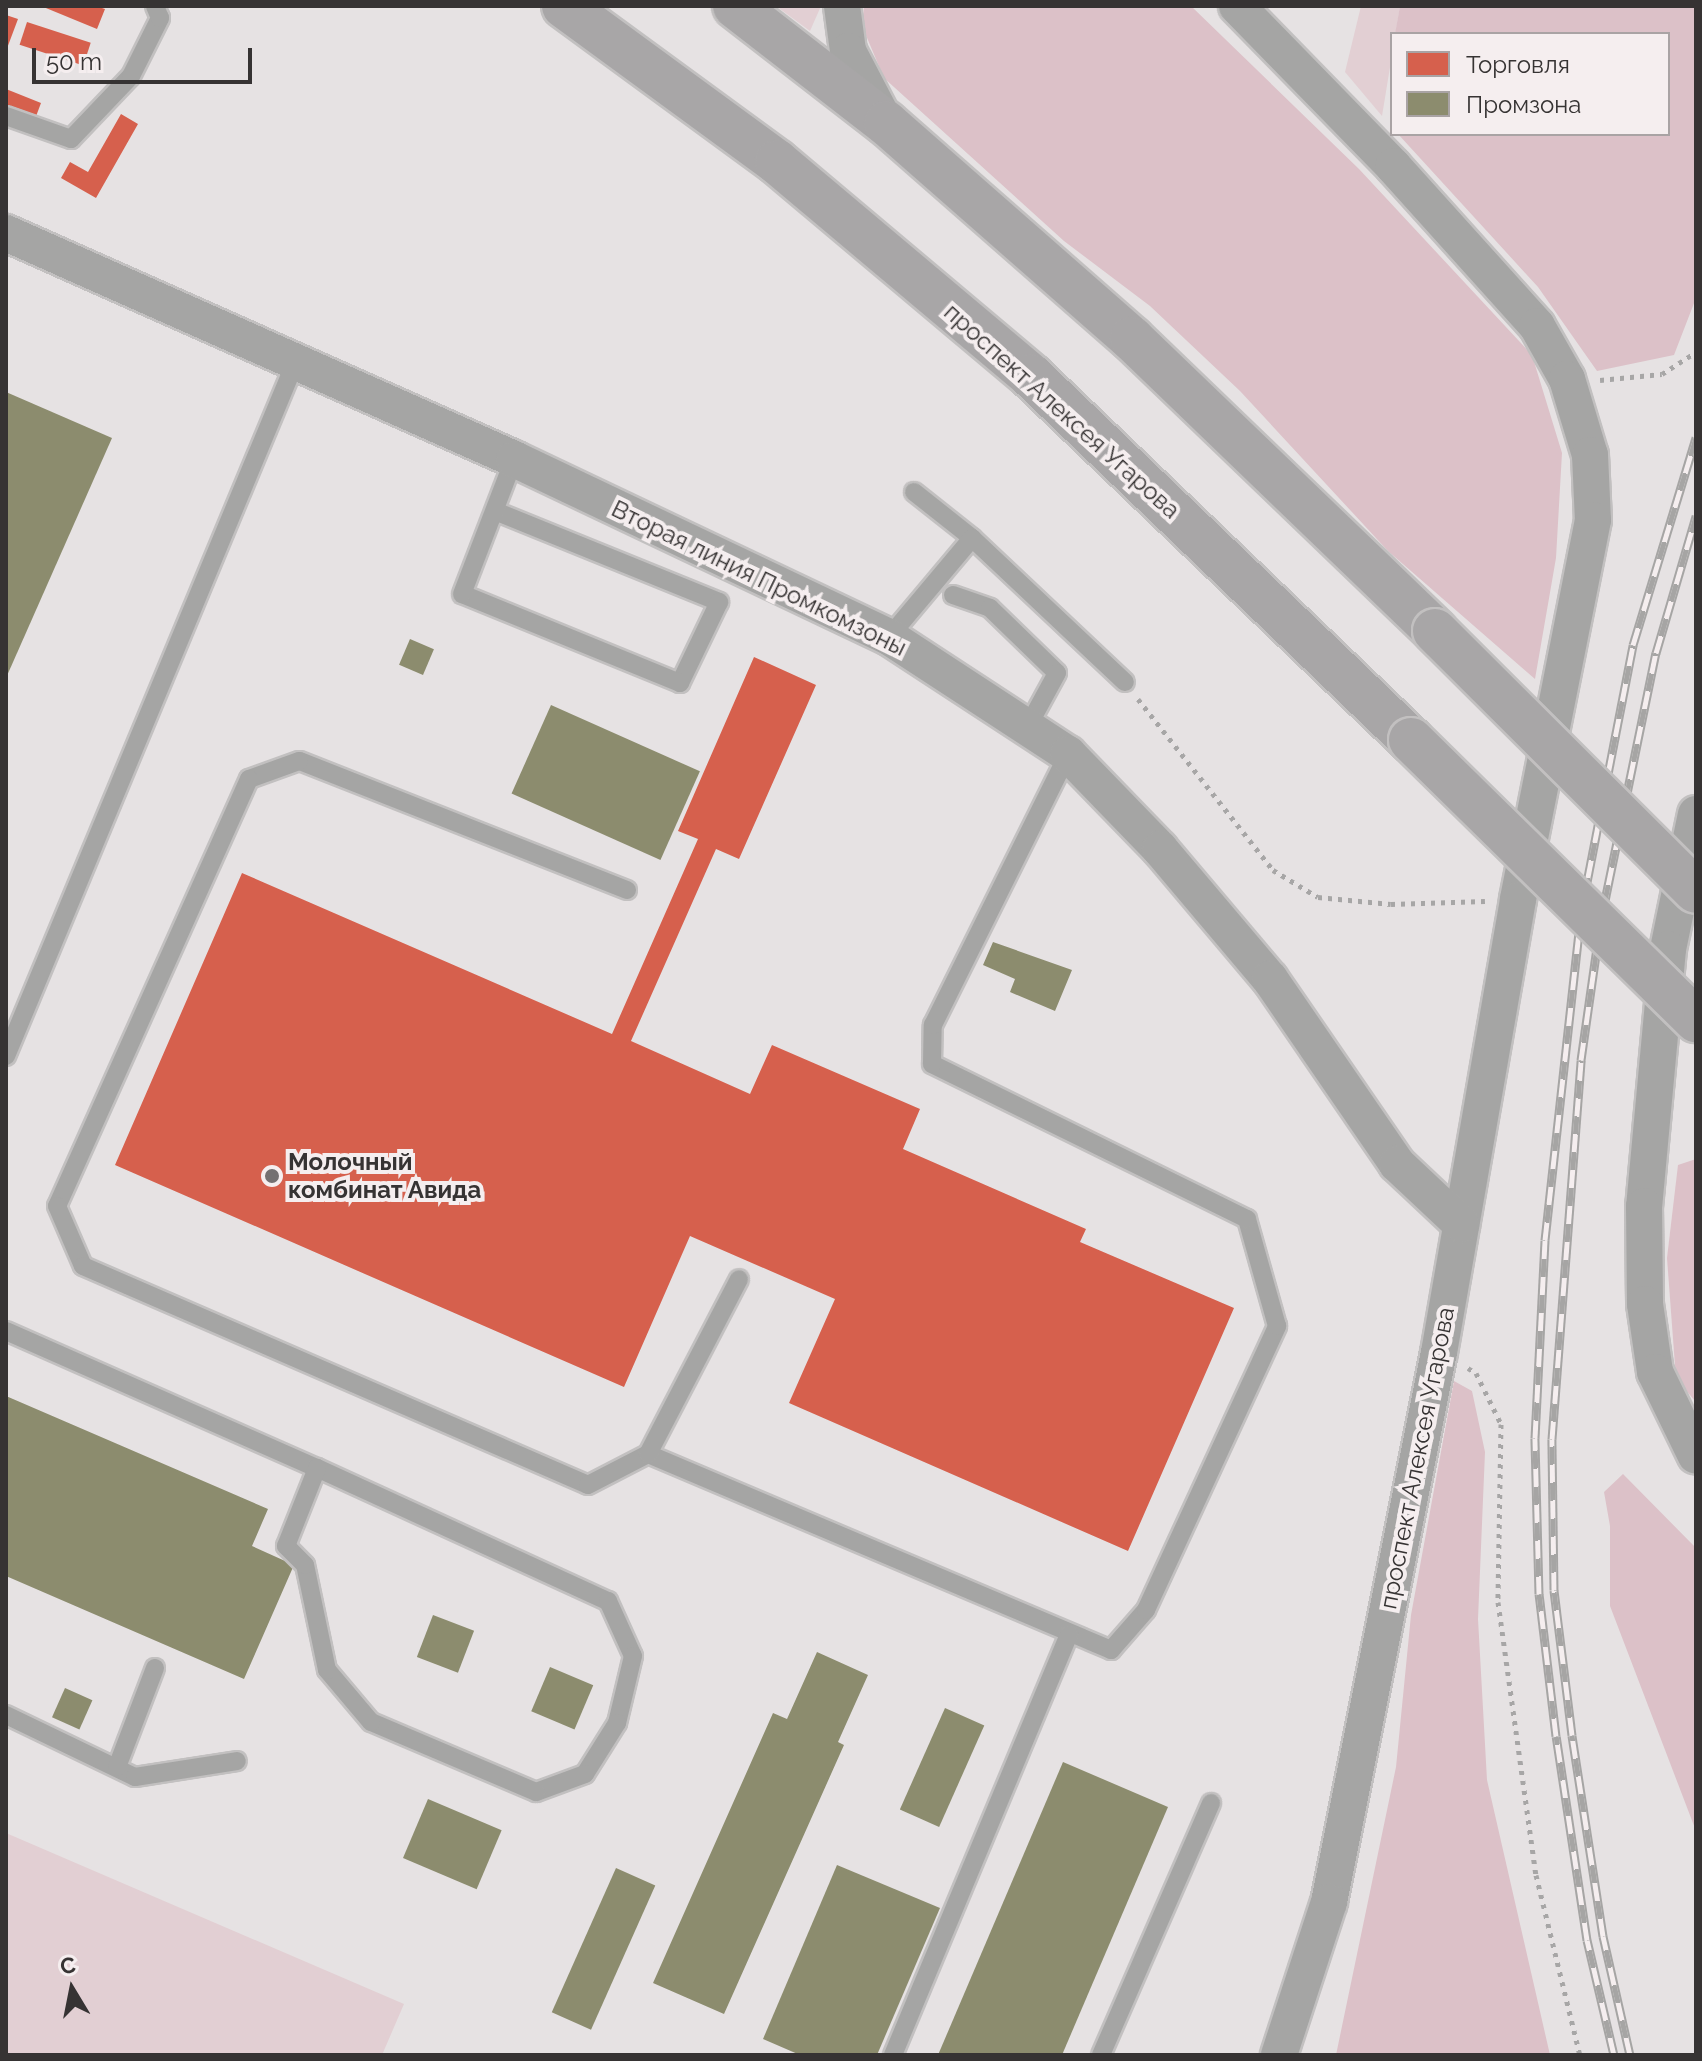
<!DOCTYPE html>
<html>
<head>
<meta charset="utf-8">
<style>
	body { margin:0 }
	#map { position:relative; width:1702px; height:2061px; overflow:hidden; background:#e6e2e3; font-family:Raleway,sans-serif }
	div>[style] { position:absolute }
	.green>* { inset:0; background:#e2cfd3 }
	.forest>* { inset:0; background:#dcc1c8 }
	.shops>* { inset:0; background:#d6604d; transform-origin:0 0 }
	.industry>* { inset:0; background:#8c8c6e; transform-origin:0 0 }
	.path>* { height:5px; margin-top:-2.5px; transform-origin:0; background:repeating-linear-gradient(90deg,#a7a6a6 0 4px,transparent 0 10px) }
	.roads { filter:drop-shadow(2px 0 #c2c0c0) drop-shadow(-2px 0 #c2c0c0) drop-shadow(0 2px #c2c0c0) drop-shadow(0 -2px #c2c0c0) }
	.lane>* { height:18px; margin:-9px; padding:0 9px; transform-origin:9px; border-radius:9px; background:#a5a5a4 }
	.street>* { height:36px; margin:-18px; padding:0 18px; transform-origin:18px; border-radius:18px; background:#a5a5a4 }
	.primary>* { height:44px; margin:-22px; padding:0 22px; transform-origin:22px; border-radius:22px; background:#a8a6a7 }
	.rail>* { height:9px; margin-top:-4.5px; transform-origin:0; background:repeating-linear-gradient(90deg,#f5eeef 0 18px,#a6a5a4 0 36px); box-sizing:border-box; border-block:2px solid #a6a5a4 }
	.bridges { filter:drop-shadow(2px 0 #c2c0c0) drop-shadow(-2px 0 #c2c0c0) drop-shadow(0 2px #c2c0c0) drop-shadow(0 -2px #c2c0c0) }
	.primary-bridge>* { height:44px; margin:-22px; padding:0 22px; transform-origin:22px; border-radius:22px; background:#a8a6a7 }
	.dots>* { width:22px; height:22px; translate:-50% -50%; box-sizing:border-box; border:4px solid #f5eeef; border-radius:50% }
	span { translate:-50% -50%; white-space:nowrap; text-align:center; line-height:1.15; -webkit-text-stroke:8px #f5eeef; paint-order:stroke }
	.street-label { font-size:24px; color:#363333 }
	.poi-label { font-size:24px; color:#363333; font-weight:700 }
	.left { translate:0 -50%; text-align:left }
	.frame { position:absolute; inset:0; border:8px solid #363333; pointer-events:none }
	.legend { position:absolute; left:1390px; top:32px; width:280px; height:104px; box-sizing:border-box; background:#f5eeef; border:2px solid #a9a3a4; margin:0; padding:10px 14px; list-style:none; font-size:24px; color:#363333 }
	.legend li { display:flex; align-items:center; gap:16px; height:40px }
	.legend b { width:40px; border:2px solid #a9a3a4 }
	.north { position:absolute; left:32px; top:1949px; width:80px; height:80px; -webkit-text-stroke:6px #f5eeef; paint-order:stroke; rotate:350deg; font-size:22px; font-weight:700; line-height:32px; text-align:center; color:#363333 }
	.north::after { content:''; display:block; margin:auto; width:28px; height:36px; background:#363333; clip-path:polygon(50% 0,100% 100%,50% 72%,0 100%) }
	.scale { position:absolute; left:32px; top:48px; width:220px; height:36px; box-sizing:border-box; border:4px solid #363333; border-top:0; padding-left:10px; font-size:24px; line-height:28px; white-space:nowrap; color:#363333; -webkit-text-stroke:6px #f5eeef; paint-order:stroke }
</style>
</head>
<body>
<div id="map">
	<div class="green">
		<div style="clip-path:polygon(776px 6px,821px 6px,810px 31px)"></div>
		<div style="clip-path:polygon(1361px 6px,1400px 6px,1382px 116px,1345px 72px)"></div>
		<div style="clip-path:polygon(6px 1833px,404px 2004px,382px 2055px,6px 2055px)"></div>
	</div>
	<div class="forest">
		<div style="clip-path:polygon(864px 6px,1191px 6px,1359px 169px,1532px 355px,1562px 453px,1556px 558px,1535px 679px,1388px 551px,1240px 391px,1150px 306px,1064px 241px,884px 78px,862px 26px)"></div>
		<div style="clip-path:polygon(1400px 6px,1696px 6px,1696px 298px,1674px 355px,1597px 371px,1538px 287px,1398px 134px,1668px 134px,1668px 34px,1395px 34px)"></div>
		<div style="clip-path:polygon(1696px 1159px,1696px 1402px,1676px 1379px,1667px 1258px,1678px 1165px)"></div>
		<div style="clip-path:polygon(1454px 1381px,1472px 1391px,1485px 1452px,1478px 1619px,1487px 1780px,1550px 2055px,1336px 2055px,1396px 1767px,1411px 1615px)"></div>
		<div style="clip-path:polygon(1623px 1474px,1696px 1548px,1696px 1831px,1610px 1606px,1610px 1526px,1604px 1492px)"></div>
	</div>
	<div class="shops">
		<div style="clip-path:polygon(41px 6px,96px 6px,105px 9px,97px 29px)"></div>
		<div style="clip-path:polygon(6px 15px,18px 19px,6px 51px)"></div>
		<div style="left:27px;top:22px;width:67px;height:24px;rotate:18deg"></div>
		<div style="clip-path:polygon(6px 89px,41px 103px,35px 119px,6px 108px)"></div>
		<div style="clip-path:polygon(121px 114px,138px 124px,96px 198px,61px 178px,70px 162px,88px 172px)"></div>
		<div style="clip-path:polygon(754px 657px,816px 685px,739px 859px,716px 849px,631px 1041px,750px 1094px,772px 1045px,920px 1109px,903px 1149px,1086px 1229px,1080px 1242px,1234px 1308px,1128px 1551px,789px 1403px,835px 1299px,690px 1236px,624px 1387px,115px 1165px,242px 873px,612px 1034px,698px 839px,678px 831px)"></div>
	</div>
	<div class="industry">
		<div style="clip-path:polygon(6px 392px,112px 438px,6px 678px)"></div>
		<div style="left:410px;top:639px;width:26px;height:28px;rotate:23deg"></div>
		<div style="left:551px;top:705px;width:163px;height:97px;rotate:24deg"></div>
		<div style="clip-path:polygon(993px 942px,1072px 970px,1055px 1011px,1010px 992px,1015px 979px,983px 965px)"></div>
		<div style="clip-path:polygon(6px 1396px,268px 1509px,252px 1546px,294px 1565px,244px 1679px,6px 1576px)"></div>
		<div style="left:433px;top:1615px;width:44px;height:45px;rotate:21deg"></div>
		<div style="clip-path:polygon(817px 1652px,868px 1675px,838px 1742px,844px 1745px,724px 2014px,653px 1983px,773px 1713px,787px 1719px)"></div>
		<div style="left:550px;top:1667px;width:47px;height:48px;rotate:23deg"></div>
		<div style="left:65px;top:1688px;width:30px;height:32px;rotate:24deg"></div>
		<div style="left:945px;top:1708px;width:43px;height:111px;rotate:24deg"></div>
		<div style="clip-path:polygon(1063px 1762px,1168px 1807px,1062px 2055px,938px 2055px)"></div>
		<div style="left:428px;top:1799px;width:80px;height:64px;rotate:23deg"></div>
		<div style="clip-path:polygon(837px 1865px,940px 1908px,877px 2055px,800px 2055px,763px 2039px)"></div>
		<div style="left:616px;top:1868px;width:43px;height:158px;rotate:24deg"></div>
	</div>
	<div class="path">
		<div style="left:1600px;top:380px;width:62px;rotate:-5.5deg"></div>
		<div style="left:1662px;top:374px;width:40px;rotate:-32.9deg"></div>
		<div style="left:1138px;top:699px;width:218px;rotate:51.7deg"></div>
		<div style="left:1273px;top:870px;width:52px;rotate:31deg"></div>
		<div style="left:1318px;top:897px;width:73px;rotate:5.5deg"></div>
		<div style="left:1391px;top:904px;width:94px;rotate:-1.8deg"></div>
		<div style="left:1468px;top:1368px;width:9px;rotate:32deg"></div>
		<div style="left:1476px;top:1373px;width:57px;rotate:63.9deg"></div>
		<div style="left:1501px;top:1424px;width:178px;rotate:91deg"></div>
		<div style="left:1498px;top:1602px;width:276px;rotate:82.1deg"></div>
		<div style="left:1536px;top:1875px;width:185px;rotate:76.3deg"></div>
	</div>
	<div class="roads">
		<div class="lane">
			<div style="left:6px;top:116px;width:69px;rotate:19.5deg"></div>
			<div style="left:71px;top:139px;width:87px;rotate:-46.4deg"></div>
			<div style="left:131px;top:76px;width:65px;rotate:-63.4deg"></div>
			<div style="left:160px;top:18px;width:13px;rotate:-113deg"></div>
			<div style="left:914px;top:492px;width:74px;rotate:38.4deg"></div>
			<div style="left:972px;top:538px;width:210px;rotate:43.3deg"></div>
			<div style="left:495px;top:511px;width:242px;rotate:22.1deg"></div>
			<div style="left:719px;top:602px;width:90px;rotate:115.7deg"></div>
			<div style="left:680px;top:683px;width:235px;rotate:-157.8deg"></div>
			<div style="left:462px;top:594px;width:145px;rotate:-68.9deg"></div>
			<div style="left:953px;top:595px;width:39px;rotate:19deg"></div>
			<div style="left:990px;top:608px;width:93px;rotate:44.1deg"></div>
			<div style="left:1057px;top:673px;width:63px;rotate:118.6deg"></div>
			<div style="left:889px;top:637px;width:129px;rotate:-50deg"></div>
			<div style="left:627px;top:890px;width:352px;rotate:-158.5deg"></div>
			<div style="left:299px;top:761px;width:53px;rotate:160.2deg"></div>
			<div style="left:249px;top:779px;width:468px;rotate:114.2deg"></div>
			<div style="left:57px;top:1206px;width:65px;rotate:66.6deg"></div>
			<div style="left:83px;top:1266px;width:550px;rotate:23.44deg"></div>
			<div style="left:588px;top:1485px;width:68px;rotate:-27.3deg"></div>
			<div style="left:648px;top:1454px;width:503px;rotate:22.94deg"></div>
			<div style="left:1111px;top:1650px;width:53px;rotate:-48.8deg"></div>
			<div style="left:1146px;top:1610px;width:313px;rotate:-65.2deg"></div>
			<div style="left:1277px;top:1326px;width:111px;rotate:-105.7deg"></div>
			<div style="left:1247px;top:1219px;width:351px;rotate:-153.8deg"></div>
			<div style="left:932px;top:1064px;width:39px;rotate:-89deg"></div>
			<div style="left:933px;top:1025px;width:303px;rotate:-63.5deg"></div>
			<div style="left:6px;top:1056px;width:751px;rotate:-67.36deg"></div>
			<div style="left:6px;top:1331px;width:340px;rotate:23.8deg"></div>
			<div style="left:317px;top:1468px;width:320px;rotate:24.6deg"></div>
			<div style="left:608px;top:1601px;width:60px;rotate:65.6deg"></div>
			<div style="left:633px;top:1656px;width:69px;rotate:103.4deg"></div>
			<div style="left:617px;top:1723px;width:60px;rotate:122.1deg"></div>
			<div style="left:585px;top:1774px;width:52px;rotate:159.8deg"></div>
			<div style="left:536px;top:1792px;width:179px;rotate:-157deg"></div>
			<div style="left:371px;top:1722px;width:68px;rotate:-130.2deg"></div>
			<div style="left:327px;top:1670px;width:107px;rotate:-101.8deg"></div>
			<div style="left:305px;top:1565px;width:27px;rotate:-135deg"></div>
			<div style="left:286px;top:1546px;width:84px;rotate:-68.3deg"></div>
			<div style="left:648px;top:1454px;width:197px;rotate:-62.5deg"></div>
			<div style="left:6px;top:1715px;width:143px;rotate:25.7deg"></div>
			<div style="left:135px;top:1777px;width:103px;rotate:-8.9deg"></div>
			<div style="left:117px;top:1767px;width:106px;rotate:-69deg"></div>
			<div style="left:893px;top:2055px;width:456px;rotate:-67.3deg"></div>
			<div style="left:1101px;top:2055px;width:275px;rotate:-66.4deg"></div>
		</div>
		<div class="street">
			<div style="left:842px;top:6px;width:45px;rotate:82.4deg"></div>
			<div style="left:848px;top:51px;width:76px;rotate:62.4deg"></div>
			<div style="left:1237px;top:6px;width:223px;rotate:45.7deg"></div>
			<div style="left:1393px;top:166px;width:215px;rotate:48deg"></div>
			<div style="left:1537px;top:326px;width:61px;rotate:60.5deg"></div>
			<div style="left:1567px;top:379px;width:79px;rotate:73.2deg"></div>
			<div style="left:1590px;top:455px;width:65px;rotate:87.4deg"></div>
			<div style="left:1593px;top:520px;width:387px;rotate:101.2deg"></div>
			<div style="left:1518px;top:900px;width:459px;rotate:99.9deg"></div>
			<div style="left:1439px;top:1352px;width:561px;rotate:101.31deg"></div>
			<div style="left:1329px;top:1902px;width:161px;rotate:108.1deg"></div>
			<div style="left:6px;top:233px;width:556px;rotate:23.98deg"></div>
			<div style="left:514px;top:459px;width:415px;rotate:25.4deg"></div>
			<div style="left:889px;top:637px;width:214px;rotate:33.2deg"></div>
			<div style="left:1068px;top:754px;width:132px;rotate:45.9deg"></div>
			<div style="left:1160px;top:849px;width:170px;rotate:49.8deg"></div>
			<div style="left:1270px;top:979px;width:224px;rotate:55.5deg"></div>
			<div style="left:1397px;top:1164px;width:88px;rotate:43.2deg"></div>
			<div style="left:1696px;top:814px;width:138px;rotate:101.7deg"></div>
			<div style="left:1668px;top:949px;width:258px;rotate:95.3deg"></div>
			<div style="left:1644px;top:1206px;width:98px;rotate:89.4deg"></div>
			<div style="left:1645px;top:1304px;width:69px;rotate:81.6deg"></div>
			<div style="left:1655px;top:1372px;width:93px;rotate:64deg"></div>
		</div>
		<div class="primary">
			<div style="left:564px;top:6px;width:264px;rotate:36.2deg"></div>
			<div style="left:777px;top:162px;width:332px;rotate:40.1deg"></div>
			<div style="left:1031px;top:376px;width:526px;rotate:43.77deg"></div>
			<div style="left:735px;top:6px;width:191px;rotate:37.8deg"></div>
			<div style="left:886px;top:123px;width:327px;rotate:41.3deg"></div>
			<div style="left:1132px;top:339px;width:421px;rotate:43.9deg"></div>
		</div>
	</div>
	<div class="rail">
		<div style="left:1614px;top:2055px;width:118px;rotate:-103.2deg"></div>
		<div style="left:1587px;top:1940px;width:206px;rotate:-98.6deg"></div>
		<div style="left:1556px;top:1736px;width:143px;rotate:-96.8deg"></div>
		<div style="left:1539px;top:1594px;width:156px;rotate:-91.5deg"></div>
		<div style="left:1535px;top:1438px;width:198px;rotate:-87.1deg"></div>
		<div style="left:1545px;top:1240px;width:329px;rotate:-83.7deg"></div>
		<div style="left:1581px;top:913px;width:273px;rotate:-79deg"></div>
		<div style="left:1633px;top:645px;width:217px;rotate:-73.1deg"></div>
		<div style="left:1630px;top:2055px;width:122px;rotate:-102.8deg"></div>
		<div style="left:1603px;top:1936px;width:203px;rotate:-98.8deg"></div>
		<div style="left:1572px;top:1735px;width:146px;rotate:-97.1deg"></div>
		<div style="left:1554px;top:1590px;width:151px;rotate:-90.8deg"></div>
		<div style="left:1552px;top:1439px;width:380px;rotate:-85.6deg"></div>
		<div style="left:1581px;top:1060px;width:141px;rotate:-81.9deg"></div>
		<div style="left:1601px;top:920px;width:273px;rotate:-78.4deg"></div>
		<div style="left:1656px;top:653px;width:143px;rotate:-73.7deg"></div>
	</div>
	<div class="bridges">
		<div class="primary-bridge">
			<div style="left:1435px;top:631px;width:368px;rotate:44.9deg"></div>
			<div style="left:1411px;top:740px;width:400px;rotate:44.5deg"></div>
		</div>
	</div>
	<div class="dots">
		<div style="left:272px;top:1176px;background:#747071"></div>
	</div>
	<div class="street-label">
		<span style="left:1062px;top:411px;rotate:42deg">проспект Алексея Угарова</span>
		<span style="left:759px;top:578px;rotate:26deg">Вторая линия Промкомзоны</span>
		<span style="left:1417px;top:1458px;rotate:-79deg">проспект Алексея Угарова</span>
	</div>
	<div class="poi-label">
		<span class="left" style="left:288px;top:1176px">Молочный<br>комбинат Авида</span>
	</div>
	<div class="frame"></div>
	<ul class="legend">
	<li><b style="height:22px;background:#d6604d"></b>Торговля</li>
	<li><b style="height:22px;background:#8c8c6e"></b>Промзона</li>
	</ul>
	<div class="north">С</div>
	<div class="scale">50 m</div>
</div>
</body>
</html>
